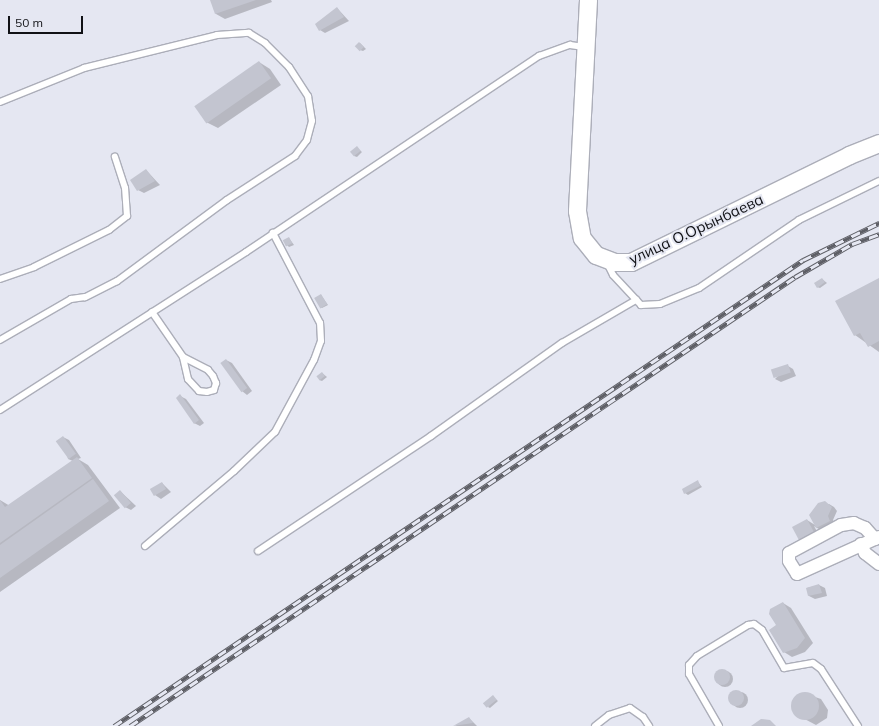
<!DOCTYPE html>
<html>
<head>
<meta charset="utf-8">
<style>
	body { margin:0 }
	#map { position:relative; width:879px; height:726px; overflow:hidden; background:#e5e7f2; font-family:Mulish,sans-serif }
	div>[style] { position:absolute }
	.shadow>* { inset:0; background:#0003 }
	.round { border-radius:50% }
	.building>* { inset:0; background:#c3c5d0; transform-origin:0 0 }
	.roads { filter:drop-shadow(1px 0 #acaeb9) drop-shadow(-1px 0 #acaeb9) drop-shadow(0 1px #acaeb9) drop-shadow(0 -1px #acaeb9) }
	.lane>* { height:6px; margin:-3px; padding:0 3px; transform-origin:3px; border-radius:3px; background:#fff }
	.street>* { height:12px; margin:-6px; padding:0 6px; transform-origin:6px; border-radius:6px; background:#fff }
	.secondary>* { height:17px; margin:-8.5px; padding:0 8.5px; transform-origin:8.5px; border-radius:8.5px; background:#fff }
	.rail>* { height:4.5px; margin-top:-2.25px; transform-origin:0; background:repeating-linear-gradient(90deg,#e5e7f2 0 9px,#5e5f66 0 18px); box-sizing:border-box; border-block:1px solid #5e5f66 }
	span { translate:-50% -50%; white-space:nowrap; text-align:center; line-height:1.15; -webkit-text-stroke:4px #e5e7f2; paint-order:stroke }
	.street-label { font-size:15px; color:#111216 }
	.scale { position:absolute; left:8px; top:16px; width:75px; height:18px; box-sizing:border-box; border:2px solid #111216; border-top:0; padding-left:5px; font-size:12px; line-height:14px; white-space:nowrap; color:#111216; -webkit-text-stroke:3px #e5e7f2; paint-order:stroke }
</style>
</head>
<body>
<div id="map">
	<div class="shadow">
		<div style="clip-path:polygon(211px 0,271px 0,272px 2px,225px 19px,216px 14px)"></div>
		<div style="clip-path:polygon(337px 8px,349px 21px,325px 33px,320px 30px)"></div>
		<div style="clip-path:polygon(360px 43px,366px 49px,363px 51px,360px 50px)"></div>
		<div style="clip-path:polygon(259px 62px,270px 69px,281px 85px,218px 128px,206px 122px)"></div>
		<div style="clip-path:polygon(357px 148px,362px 152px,357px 157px,354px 156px)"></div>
		<div style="clip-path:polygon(146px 170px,160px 185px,144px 193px,138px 190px)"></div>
		<div style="clip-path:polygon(289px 238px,294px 245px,289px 247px,287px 245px)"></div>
		<div style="clip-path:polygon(822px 279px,827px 283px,820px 288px,817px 287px)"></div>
		<div style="clip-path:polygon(879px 279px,879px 352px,855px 335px)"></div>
		<div style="clip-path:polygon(321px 295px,328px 305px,322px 308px,320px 307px)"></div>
		<div style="clip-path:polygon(226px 360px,232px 363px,252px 391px,247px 395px,242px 391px)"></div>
		<div style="clip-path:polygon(788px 366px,793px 369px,796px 376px,781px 382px,775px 379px)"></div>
		<div style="clip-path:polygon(322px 373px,327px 377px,322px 381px,319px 380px)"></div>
		<div style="clip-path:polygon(180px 396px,186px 399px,204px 423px,200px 426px,194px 423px)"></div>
		<div style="clip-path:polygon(63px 437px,69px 440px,81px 458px,78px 459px,88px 465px,120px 508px,0 592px,0 500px,10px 506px,73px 461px,68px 459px)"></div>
		<div style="clip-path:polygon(698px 482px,702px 487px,688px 495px,685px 493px)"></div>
		<div style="clip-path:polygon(162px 483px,171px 492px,161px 499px,155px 495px)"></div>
		<div style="clip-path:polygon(120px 491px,136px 506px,131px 510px,125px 507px)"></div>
		<div style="clip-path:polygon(819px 504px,829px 504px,834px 507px,837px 511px,833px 520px,835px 524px,822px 531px,814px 526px,819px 535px,805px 543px,800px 540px,807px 520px,815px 525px)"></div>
		<div style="clip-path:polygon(819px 585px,825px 588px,827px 596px,815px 599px,809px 596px,807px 588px)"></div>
		<div style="clip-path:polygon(783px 603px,791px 608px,813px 643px,805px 652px,792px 657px,784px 652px,778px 626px)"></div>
		<div class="round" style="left:717px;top:671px;width:16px;height:16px"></div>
		<div class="round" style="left:732px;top:692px;width:16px;height:16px"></div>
		<div style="clip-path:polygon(803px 693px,821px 699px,828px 710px,827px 718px,816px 725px,795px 714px,792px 706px,795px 697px)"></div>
		<div style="clip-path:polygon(493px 697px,498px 701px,490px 708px,488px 707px)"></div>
		<div style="clip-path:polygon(469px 718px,477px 726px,455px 726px)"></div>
	</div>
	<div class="building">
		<div style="clip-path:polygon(210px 0,256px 0,215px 14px)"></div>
		<div style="clip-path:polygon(337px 7px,344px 17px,319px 31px,315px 24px)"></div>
		<div style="left:359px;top:42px;width:7px;height:6px;rotate:45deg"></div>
		<div style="left:259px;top:61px;width:21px;height:79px;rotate:55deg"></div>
		<div style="left:357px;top:146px;width:6px;height:9px;rotate:51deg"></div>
		<div style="clip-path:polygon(146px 169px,155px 181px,137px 191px,130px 180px)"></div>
		<div style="left:289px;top:237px;width:7px;height:7px;rotate:63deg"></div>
		<div style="clip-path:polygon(822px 278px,825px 282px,817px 288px,814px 283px)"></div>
		<div style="clip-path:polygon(879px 278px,879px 341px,868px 347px,860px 333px,854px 336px,835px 301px)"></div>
		<div style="left:321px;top:294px;width:12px;height:8px;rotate:59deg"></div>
		<div style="left:226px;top:359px;width:36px;height:7px;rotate:54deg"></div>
		<div style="left:788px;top:364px;width:9px;height:18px;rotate:72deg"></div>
		<div style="left:322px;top:372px;width:5px;height:7px;rotate:53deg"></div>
		<div style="clip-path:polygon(180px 394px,199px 420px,194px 424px,176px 398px)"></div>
		<div style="left:63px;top:436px;width:22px;height:9px;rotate:54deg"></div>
		<div style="clip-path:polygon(77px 457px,92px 478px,0 543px,0 500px,5px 507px)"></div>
		<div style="clip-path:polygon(93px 479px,109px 501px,0 578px,0 545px)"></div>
		<div style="clip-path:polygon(698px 480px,700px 486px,684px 494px,682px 489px)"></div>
		<div style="left:162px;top:482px;width:8px;height:14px;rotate:60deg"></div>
		<div style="left:120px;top:490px;width:17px;height:8px;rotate:50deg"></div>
		<div style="clip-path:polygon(825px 501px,832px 507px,828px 516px,830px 521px,816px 528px,809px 515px,818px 503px)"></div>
		<div style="left:807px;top:519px;width:15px;height:17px;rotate:62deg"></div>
		<div style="clip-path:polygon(819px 584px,822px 593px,808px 596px,806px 588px)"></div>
		<div style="clip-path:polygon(783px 602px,805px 638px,797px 648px,783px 653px,769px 630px,776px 625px,769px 614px,770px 609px)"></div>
		<div class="round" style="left:714px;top:669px;width:16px;height:16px"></div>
		<div class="round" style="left:728px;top:690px;width:16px;height:16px"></div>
		<div class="round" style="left:791px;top:692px;width:28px;height:28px"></div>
		<div style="left:493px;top:695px;width:6px;height:13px;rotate:51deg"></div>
		<div style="clip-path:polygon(469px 717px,473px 723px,453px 726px)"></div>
		<div style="clip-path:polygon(761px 719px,770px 720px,776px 726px,751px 726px)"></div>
	</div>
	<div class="roads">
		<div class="lane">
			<div style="left:0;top:102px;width:91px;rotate:-22deg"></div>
			<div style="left:84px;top:68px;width:137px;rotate:-13.9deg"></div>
			<div style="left:217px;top:35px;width:32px;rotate:-4deg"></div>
			<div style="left:249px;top:33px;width:19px;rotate:32deg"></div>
			<div style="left:265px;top:43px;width:34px;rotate:45deg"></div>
			<div style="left:289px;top:67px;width:35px;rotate:57deg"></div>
			<div style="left:308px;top:96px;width:25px;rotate:81deg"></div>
			<div style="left:312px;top:121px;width:20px;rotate:105deg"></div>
			<div style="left:307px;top:140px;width:20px;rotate:127deg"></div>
			<div style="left:295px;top:156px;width:81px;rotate:147.1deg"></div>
			<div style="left:227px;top:200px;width:137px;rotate:143.6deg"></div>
			<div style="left:117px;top:281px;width:36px;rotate:153deg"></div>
			<div style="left:85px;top:297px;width:14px;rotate:172deg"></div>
			<div style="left:71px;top:299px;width:82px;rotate:150deg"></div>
			<div style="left:607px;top:263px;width:13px;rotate:63deg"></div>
			<div style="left:613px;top:275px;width:41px;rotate:47deg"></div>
			<div style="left:641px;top:305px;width:19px;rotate:-3deg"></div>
			<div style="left:660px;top:304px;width:42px;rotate:-22.3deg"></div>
			<div style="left:699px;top:288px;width:121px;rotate:-34.2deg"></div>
			<div style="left:799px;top:220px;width:89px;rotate:-26deg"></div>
			<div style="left:0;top:279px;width:36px;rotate:-19deg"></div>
			<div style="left:34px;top:267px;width:84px;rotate:-26.3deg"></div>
			<div style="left:109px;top:230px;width:23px;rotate:-38deg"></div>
			<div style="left:127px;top:216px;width:28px;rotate:-94deg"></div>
			<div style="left:125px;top:188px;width:33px;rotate:-108deg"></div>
			<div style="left:152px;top:312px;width:55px;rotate:55.4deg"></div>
			<div style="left:183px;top:357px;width:28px;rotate:27deg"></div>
			<div style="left:208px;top:370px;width:8px;rotate:50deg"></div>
			<div style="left:213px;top:376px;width:8px;rotate:67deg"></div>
			<div style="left:216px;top:383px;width:7px;rotate:106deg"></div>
			<div style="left:214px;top:390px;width:7px;rotate:164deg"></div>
			<div style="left:207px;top:392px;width:8px;rotate:-173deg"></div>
			<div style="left:199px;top:391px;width:16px;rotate:-133deg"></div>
			<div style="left:188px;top:379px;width:23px;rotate:-103deg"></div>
			<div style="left:0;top:410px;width:292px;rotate:-32.7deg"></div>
			<div style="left:246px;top:252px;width:353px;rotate:-33.8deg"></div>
			<div style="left:539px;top:56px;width:33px;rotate:-20deg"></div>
			<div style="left:570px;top:45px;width:14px;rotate:8deg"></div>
			<div style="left:145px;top:546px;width:116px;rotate:-40.1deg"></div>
			<div style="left:234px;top:471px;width:57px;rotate:-43.6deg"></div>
			<div style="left:275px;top:432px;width:82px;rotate:-61.6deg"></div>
			<div style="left:314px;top:360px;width:20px;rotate:-70deg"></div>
			<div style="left:321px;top:341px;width:18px;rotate:-93deg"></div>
			<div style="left:320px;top:323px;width:102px;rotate:-117.6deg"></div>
			<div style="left:258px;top:551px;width:208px;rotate:-33.6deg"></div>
			<div style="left:431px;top:436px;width:161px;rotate:-35.4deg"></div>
			<div style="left:562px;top:343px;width:86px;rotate:-30.2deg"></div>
			<div style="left:595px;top:726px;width:18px;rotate:-38deg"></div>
			<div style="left:609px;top:715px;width:22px;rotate:-18deg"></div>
			<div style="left:630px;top:708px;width:16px;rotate:35deg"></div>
			<div style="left:643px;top:717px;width:11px;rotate:56deg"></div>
			<div style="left:719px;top:726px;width:60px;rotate:-120deg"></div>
			<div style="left:689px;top:674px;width:9px;rotate:-90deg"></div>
			<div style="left:689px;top:665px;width:12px;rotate:-48deg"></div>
			<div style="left:697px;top:656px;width:60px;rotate:-31.3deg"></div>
			<div style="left:748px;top:625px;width:6px;rotate:-9deg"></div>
			<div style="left:754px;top:624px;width:10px;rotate:37deg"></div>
			<div style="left:762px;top:630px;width:44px;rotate:59.9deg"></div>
			<div style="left:784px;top:668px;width:29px;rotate:-10deg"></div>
			<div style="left:813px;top:663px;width:10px;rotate:37deg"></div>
			<div style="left:821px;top:669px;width:68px;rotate:57deg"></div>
		</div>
		<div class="street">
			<div style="left:875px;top:539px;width:15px;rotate:-132deg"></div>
			<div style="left:865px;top:528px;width:12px;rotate:-156deg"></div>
			<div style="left:854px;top:523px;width:13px;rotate:171deg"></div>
			<div style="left:841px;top:525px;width:59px;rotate:151.7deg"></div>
			<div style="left:789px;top:553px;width:8px;rotate:90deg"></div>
			<div style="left:789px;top:561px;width:15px;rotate:58deg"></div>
			<div style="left:797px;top:574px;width:90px;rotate:-24.3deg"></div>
			<div style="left:861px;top:544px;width:10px;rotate:66deg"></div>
			<div style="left:865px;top:553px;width:18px;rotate:38deg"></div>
		</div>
		<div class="secondary">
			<div style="left:588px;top:0;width:211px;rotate:93deg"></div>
			<div style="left:577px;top:211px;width:27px;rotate:80deg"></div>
			<div style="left:582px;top:238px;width:22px;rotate:51deg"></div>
			<div style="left:596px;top:255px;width:19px;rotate:21deg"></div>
			<div style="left:614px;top:262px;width:17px"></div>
			<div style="left:631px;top:262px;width:243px;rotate:-26.1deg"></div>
			<div style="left:849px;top:155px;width:32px;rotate:-22deg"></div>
		</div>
	</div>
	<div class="rail">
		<div style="left:114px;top:726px;width:832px;rotate:-34.07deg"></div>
		<div style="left:803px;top:260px;width:85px;rotate:-26deg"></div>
		<div style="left:130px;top:726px;width:802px;rotate:-34.03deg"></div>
		<div style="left:795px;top:277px;width:66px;rotate:-30.1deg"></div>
		<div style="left:852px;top:244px;width:29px;rotate:-20deg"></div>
	</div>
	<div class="street-label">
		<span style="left:696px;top:229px;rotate:-25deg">улица О.Орынбаева</span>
	</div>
	<div class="scale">50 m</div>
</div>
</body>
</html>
